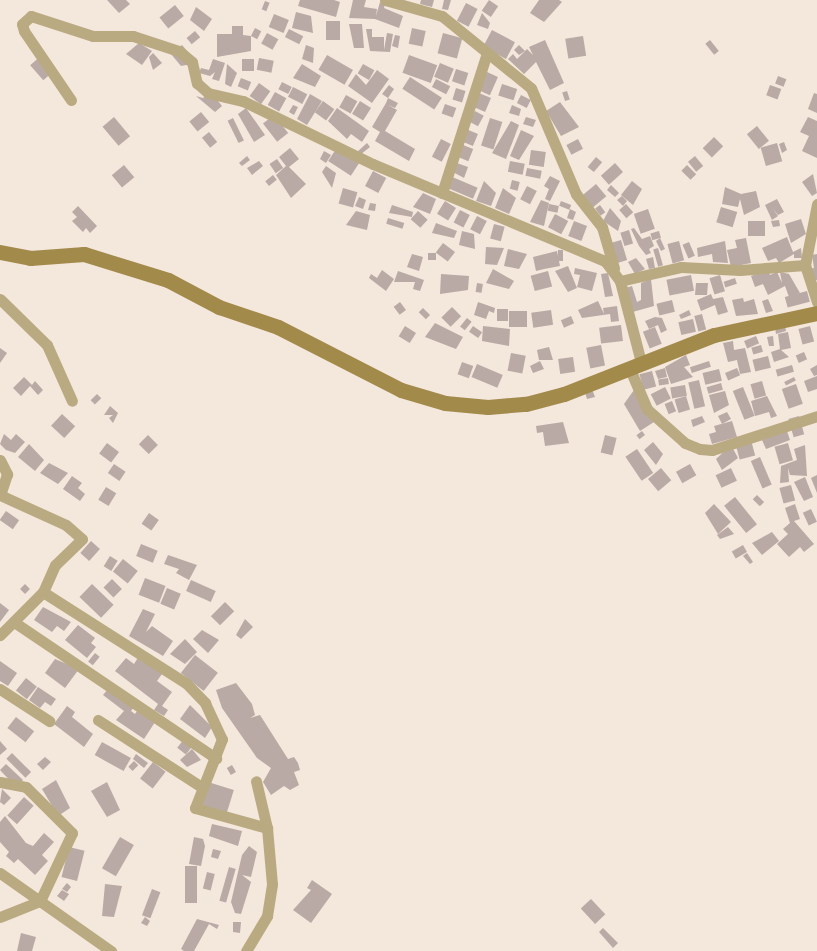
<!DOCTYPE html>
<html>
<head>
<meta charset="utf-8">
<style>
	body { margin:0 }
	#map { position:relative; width:817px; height:951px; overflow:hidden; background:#f4e7dc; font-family:"Archivo Narrow",sans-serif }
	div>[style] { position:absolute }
	.building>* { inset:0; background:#baaaa6; transform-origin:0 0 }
	.street>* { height:11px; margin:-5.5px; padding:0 5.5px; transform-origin:5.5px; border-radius:5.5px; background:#baaa81 }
	.secondary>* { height:15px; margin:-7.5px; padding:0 7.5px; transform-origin:7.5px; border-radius:7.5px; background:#a28a4b }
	span { translate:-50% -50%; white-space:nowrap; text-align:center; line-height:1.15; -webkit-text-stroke:4.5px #f4e7dc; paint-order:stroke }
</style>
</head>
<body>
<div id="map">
	<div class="building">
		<div style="clip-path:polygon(107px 0,126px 0,130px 4px,119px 13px)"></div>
		<div style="clip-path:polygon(300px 0,334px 0,340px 2px,336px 17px,298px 6px)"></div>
		<div style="clip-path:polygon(353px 0,366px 0,364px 7px,377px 9px,376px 16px,380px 2px,385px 4px,384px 8px,403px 16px,399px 28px,375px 19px,349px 18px)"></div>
		<div style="clip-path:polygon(421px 0,434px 0,432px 7px,420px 4px)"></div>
		<div style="clip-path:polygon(444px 0,451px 0,448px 10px,442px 9px)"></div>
		<div style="left:489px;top:0;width:11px;height:13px;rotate:34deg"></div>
		<div style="clip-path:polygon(539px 0,559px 0,562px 2px,544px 22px,530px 13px)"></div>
		<div style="left:265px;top:1px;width:5px;height:9px;rotate:22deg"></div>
		<div style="left:466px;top:3px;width:13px;height:20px;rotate:27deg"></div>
		<div style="left:175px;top:5px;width:14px;height:20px;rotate:51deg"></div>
		<div style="clip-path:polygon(196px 7px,212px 19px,204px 31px,190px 20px)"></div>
		<div style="clip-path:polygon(296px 12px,311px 16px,313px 33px,292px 28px)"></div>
		<div style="clip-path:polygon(482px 13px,490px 23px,488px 29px,477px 25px)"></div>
		<div style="left:274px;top:14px;width:16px;height:14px;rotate:22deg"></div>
		<div style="left:326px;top:21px;width:14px;height:19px"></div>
		<div style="clip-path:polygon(349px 24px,362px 24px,364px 48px,354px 48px)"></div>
		<div style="clip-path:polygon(232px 26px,243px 26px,243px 35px,251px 36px,251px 51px,217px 57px,217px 34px,232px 34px)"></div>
		<div style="left:255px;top:28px;width:7px;height:9px;rotate:27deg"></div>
		<div style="left:412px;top:28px;width:14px;height:16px;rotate:12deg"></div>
		<div style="left:289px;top:29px;width:16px;height:9px;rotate:27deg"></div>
		<div style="clip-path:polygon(366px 29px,372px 29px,372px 37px,384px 37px,384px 50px,387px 33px,393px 34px,390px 52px,370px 51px)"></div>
		<div style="left:492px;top:30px;width:26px;height:19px;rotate:28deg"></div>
		<div style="left:195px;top:31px;width:8px;height:11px;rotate:50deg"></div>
		<div style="left:267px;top:33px;width:13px;height:12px;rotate:29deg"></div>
		<div style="left:443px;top:33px;width:20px;height:21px;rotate:15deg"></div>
		<div style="clip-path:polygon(395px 35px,400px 36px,398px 48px,392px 46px)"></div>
		<div style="left:583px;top:36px;width:20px;height:18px;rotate:81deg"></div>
		<div style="clip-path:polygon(545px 40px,564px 83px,550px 90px,536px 62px,524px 74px,508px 59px,513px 54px,517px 59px,527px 49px,533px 55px,529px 47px)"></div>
		<div style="left:710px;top:40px;width:14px;height:6px;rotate:51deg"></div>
		<div style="clip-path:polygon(139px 43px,152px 51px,142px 65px,126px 54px)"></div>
		<div style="clip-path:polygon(182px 45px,197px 63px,181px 66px,171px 54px)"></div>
		<div style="clip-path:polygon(306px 45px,314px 48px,313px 63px,302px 59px)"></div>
		<div style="clip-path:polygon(519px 45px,525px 51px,519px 55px,514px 50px)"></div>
		<div style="clip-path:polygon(153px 53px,162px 63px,153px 70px,149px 57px)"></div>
		<div style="left:43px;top:54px;width:20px;height:17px;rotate:49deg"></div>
		<div style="left:327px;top:55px;width:30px;height:17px;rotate:30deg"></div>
		<div style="left:409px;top:55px;width:30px;height:19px;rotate:20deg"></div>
		<div style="left:259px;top:58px;width:15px;height:12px;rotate:11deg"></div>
		<div style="clip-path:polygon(213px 59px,225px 63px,219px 81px,212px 79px,215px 72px,210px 76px,199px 73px,201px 68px,209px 70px)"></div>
		<div style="left:242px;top:59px;width:12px;height:12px"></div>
		<div style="left:440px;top:63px;width:15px;height:15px;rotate:23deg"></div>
		<div style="clip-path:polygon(227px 64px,237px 73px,231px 87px,225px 84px)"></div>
		<div style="clip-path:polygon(302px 64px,321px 76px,315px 87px,293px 78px)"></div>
		<div style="left:363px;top:64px;width:13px;height:11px;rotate:29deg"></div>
		<div style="left:456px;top:69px;width:13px;height:13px;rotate:18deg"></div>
		<div style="clip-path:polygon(377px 70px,389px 79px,372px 103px,348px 86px,356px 74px,366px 85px)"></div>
		<div style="left:487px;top:72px;width:12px;height:20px;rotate:24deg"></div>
		<div style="left:778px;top:76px;width:9px;height:8px;rotate:21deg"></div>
		<div style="left:410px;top:77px;width:38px;height:14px;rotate:33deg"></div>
		<div style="left:241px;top:78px;width:11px;height:9px;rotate:22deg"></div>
		<div style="left:436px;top:79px;width:16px;height:9px;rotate:27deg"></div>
		<div style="left:282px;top:82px;width:11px;height:8px;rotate:27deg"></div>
		<div style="left:259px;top:83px;width:14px;height:16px;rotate:36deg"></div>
		<div style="left:502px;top:84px;width:16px;height:12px;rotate:18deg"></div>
		<div style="clip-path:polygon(389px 85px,394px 89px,388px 98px,398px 103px,395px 108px,388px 105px,397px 110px,385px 131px,415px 149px,409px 161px,375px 141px,380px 132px,372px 127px,386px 103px,388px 98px,382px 94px)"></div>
		<div style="left:770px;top:85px;width:12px;height:11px;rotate:20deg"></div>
		<div style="left:293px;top:87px;width:16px;height:11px;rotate:27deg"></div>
		<div style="left:456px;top:88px;width:10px;height:12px;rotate:17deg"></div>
		<div style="clip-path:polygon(210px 91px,222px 106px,215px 112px,196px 96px,203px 98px)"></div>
		<div style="left:567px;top:91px;width:9px;height:5px;rotate:72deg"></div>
		<div style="left:275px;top:92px;width:13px;height:15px;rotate:29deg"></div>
		<div style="left:479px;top:93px;width:13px;height:15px;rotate:23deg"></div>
		<div style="clip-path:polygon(814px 93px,817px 94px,817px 113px,808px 109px)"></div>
		<div style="clip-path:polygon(310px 94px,322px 101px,307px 125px,297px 119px)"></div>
		<div style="left:346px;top:95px;width:13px;height:14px;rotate:29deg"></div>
		<div style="left:521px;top:95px;width:11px;height:9px;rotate:27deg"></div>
		<div style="left:323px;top:101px;width:14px;height:14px;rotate:36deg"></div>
		<div style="left:360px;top:101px;width:13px;height:15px;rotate:32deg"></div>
		<div style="clip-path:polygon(560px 102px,579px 127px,561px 136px,546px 111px)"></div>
		<div style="left:445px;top:104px;width:12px;height:10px;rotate:20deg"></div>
		<div style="clip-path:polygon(293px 105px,298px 107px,294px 115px,289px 112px)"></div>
		<div style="clip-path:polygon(512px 105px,521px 109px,519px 116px,509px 113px)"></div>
		<div style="clip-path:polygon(246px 108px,265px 135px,254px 142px,238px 114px)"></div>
		<div style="clip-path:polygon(337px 108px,369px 131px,362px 142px,351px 134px,347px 139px,328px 121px)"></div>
		<div style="left:475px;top:111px;width:10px;height:12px;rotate:29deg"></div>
		<div style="left:201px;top:112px;width:13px;height:15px;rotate:51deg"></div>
		<div style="left:274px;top:115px;width:23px;height:14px;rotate:52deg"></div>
		<div style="left:114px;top:117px;width:25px;height:15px;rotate:50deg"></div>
		<div style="clip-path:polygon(526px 117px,536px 120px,533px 127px,523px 124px)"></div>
		<div style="clip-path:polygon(808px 117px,817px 121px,817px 158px,802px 151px,809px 136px,800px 132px)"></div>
		<div style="left:233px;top:118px;width:25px;height:6px;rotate:64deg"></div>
		<div style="left:490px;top:118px;width:13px;height:29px;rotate:18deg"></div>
		<div style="clip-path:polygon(511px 121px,519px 125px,506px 159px,492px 153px)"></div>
		<div style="left:757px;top:126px;width:19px;height:13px;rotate:51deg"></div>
		<div style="left:466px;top:129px;width:13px;height:13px;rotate:23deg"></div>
		<div style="clip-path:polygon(521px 130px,534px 136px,519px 160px,510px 156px)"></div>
		<div style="left:209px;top:132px;width:13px;height:9px;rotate:51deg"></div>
		<div style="left:714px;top:137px;width:13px;height:16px;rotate:45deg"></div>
		<div style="left:441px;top:139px;width:11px;height:20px;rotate:27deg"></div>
		<div style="left:578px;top:139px;width:11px;height:13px;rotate:63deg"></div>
		<div style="clip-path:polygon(784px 142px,787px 150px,782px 153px,779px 144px)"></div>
		<div style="clip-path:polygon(367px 143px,370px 147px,360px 155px,357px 152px)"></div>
		<div style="left:777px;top:143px;width:19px;height:17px;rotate:74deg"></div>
		<div style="left:463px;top:145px;width:11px;height:13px;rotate:22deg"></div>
		<div style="left:338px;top:146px;width:27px;height:18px;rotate:33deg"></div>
		<div style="clip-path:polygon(290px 148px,299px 159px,289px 167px,306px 184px,291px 198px,276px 175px,286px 166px,279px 157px)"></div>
		<div style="left:531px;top:150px;width:15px;height:15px;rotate:8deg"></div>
		<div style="clip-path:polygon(324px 151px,331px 155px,326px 163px,320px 159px)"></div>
		<div style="clip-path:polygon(247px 156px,250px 160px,242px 166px,239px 163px)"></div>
		<div style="left:695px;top:156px;width:13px;height:9px;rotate:51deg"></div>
		<div style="left:596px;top:157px;width:8px;height:13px;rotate:40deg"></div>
		<div style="left:277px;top:159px;width:11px;height:9px;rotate:56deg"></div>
		<div style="clip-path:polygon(259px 161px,263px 166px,252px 175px,247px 168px)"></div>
		<div style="left:510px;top:161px;width:15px;height:11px;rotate:11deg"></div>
		<div style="clip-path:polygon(454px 162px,468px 167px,464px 178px,451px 171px)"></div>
		<div style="left:615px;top:163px;width:12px;height:19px;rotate:48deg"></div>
		<div style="left:124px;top:165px;width:16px;height:16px;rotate:50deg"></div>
		<div style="left:687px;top:165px;width:13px;height:8px;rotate:45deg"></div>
		<div style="clip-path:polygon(326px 166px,336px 173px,332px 188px,322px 172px)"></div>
		<div style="left:527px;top:168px;width:15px;height:8px;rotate:11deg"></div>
		<div style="left:373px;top:171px;width:15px;height:17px;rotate:28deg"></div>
		<div style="clip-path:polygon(813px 174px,817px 193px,812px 196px,802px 182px)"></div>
		<div style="left:273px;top:175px;width:6px;height:10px;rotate:51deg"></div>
		<div style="left:450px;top:176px;width:30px;height:12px;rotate:23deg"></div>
		<div style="clip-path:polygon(550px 176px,560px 181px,550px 201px,545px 199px,549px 189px,544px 186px)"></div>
		<div style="left:512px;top:180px;width:8px;height:9px;rotate:14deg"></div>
		<div style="clip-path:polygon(484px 181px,496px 193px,491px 206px,476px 201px)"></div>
		<div style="clip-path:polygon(632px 181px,642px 189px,633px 205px,621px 195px)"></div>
		<div style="left:596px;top:184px;width:16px;height:18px;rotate:50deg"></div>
		<div style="clip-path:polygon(611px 185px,619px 193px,615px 197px,607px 190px)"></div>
		<div style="left:527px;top:186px;width:11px;height:15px;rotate:27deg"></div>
		<div style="clip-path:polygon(725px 187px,741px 194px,756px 191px,760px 207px,744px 215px,740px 199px,738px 207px,722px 204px)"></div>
		<div style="left:343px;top:188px;width:15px;height:16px;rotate:16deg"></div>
		<div style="clip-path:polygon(503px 188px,516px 198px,509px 214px,495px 208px)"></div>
		<div style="clip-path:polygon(423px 193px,436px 199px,430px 214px,413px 207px)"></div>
		<div style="clip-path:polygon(622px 196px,627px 201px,623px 206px,617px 200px)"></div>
		<div style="clip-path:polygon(359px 197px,366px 200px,363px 209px,355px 206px)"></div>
		<div style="clip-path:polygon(777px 199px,784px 212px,778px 215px,773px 209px,778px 216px,772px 220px,765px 205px)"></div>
		<div style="clip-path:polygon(541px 200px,549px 203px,544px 226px,530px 222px)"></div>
		<div style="left:445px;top:201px;width:13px;height:15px;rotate:32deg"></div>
		<div style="left:561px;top:201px;width:11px;height:5px;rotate:22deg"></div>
		<div style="clip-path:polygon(370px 203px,376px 204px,375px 211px,368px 210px)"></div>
		<div style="left:549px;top:204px;width:10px;height:7px;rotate:11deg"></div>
		<div style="left:626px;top:204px;width:11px;height:9px;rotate:49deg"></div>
		<div style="clip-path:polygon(392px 205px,413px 212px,412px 217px,389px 213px)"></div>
		<div style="left:600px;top:205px;width:9px;height:6px;rotate:54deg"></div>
		<div style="clip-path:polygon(78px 206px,97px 226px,90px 233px,86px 228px,83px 232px,72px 221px,77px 217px,72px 212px)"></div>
		<div style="left:721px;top:207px;width:17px;height:16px;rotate:17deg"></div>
		<div style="clip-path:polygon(610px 208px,621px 221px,618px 231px,603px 221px)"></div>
		<div style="clip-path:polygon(570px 209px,576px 212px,573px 220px,567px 218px)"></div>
		<div style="left:648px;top:209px;width:21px;height:15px;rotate:71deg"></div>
		<div style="left:460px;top:210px;width:11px;height:14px;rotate:27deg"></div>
		<div style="clip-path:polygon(356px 211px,370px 215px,367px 230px,346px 225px)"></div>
		<div style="left:418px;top:211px;width:13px;height:11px;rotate:42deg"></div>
		<div style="left:555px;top:214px;width:15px;height:15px;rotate:28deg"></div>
		<div style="left:477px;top:216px;width:11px;height:15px;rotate:27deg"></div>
		<div style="left:388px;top:218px;width:17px;height:6px;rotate:17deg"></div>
		<div style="clip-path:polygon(801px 219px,806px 234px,791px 243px,785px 224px)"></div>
		<div style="clip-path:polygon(779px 220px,780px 226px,773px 227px,771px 221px)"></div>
		<div style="left:574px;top:221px;width:14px;height:16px;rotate:21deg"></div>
		<div style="left:748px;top:221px;width:17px;height:15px"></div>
		<div style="clip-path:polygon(436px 223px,457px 231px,454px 238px,432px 233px)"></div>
		<div style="left:494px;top:224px;width:11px;height:15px;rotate:15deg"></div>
		<div style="clip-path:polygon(634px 228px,642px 239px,650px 236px,654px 246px,649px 249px,651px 253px,646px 255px,639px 246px,631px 229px)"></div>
		<div style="left:629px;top:230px;width:14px;height:9px;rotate:73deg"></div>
		<div style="clip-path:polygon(462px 231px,474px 234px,475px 249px,459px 245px)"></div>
		<div style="left:659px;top:231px;width:7px;height:9px;rotate:74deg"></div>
		<div style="clip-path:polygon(787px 237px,793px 252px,801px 248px,802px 258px,794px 258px,794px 254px,779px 263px,776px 258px,768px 261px,762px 248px)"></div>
		<div style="clip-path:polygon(660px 238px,665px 249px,661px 251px,656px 241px)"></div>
		<div style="clip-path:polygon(746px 238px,751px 263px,731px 267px,727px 250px,737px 248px,735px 240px)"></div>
		<div style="left:621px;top:240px;width:21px;height:14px;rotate:73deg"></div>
		<div style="left:679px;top:241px;width:20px;height:12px;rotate:75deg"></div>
		<div style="clip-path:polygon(725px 241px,728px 263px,713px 262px,712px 254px,698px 257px,697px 248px)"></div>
		<div style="left:689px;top:242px;width:15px;height:7px;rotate:67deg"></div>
		<div style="left:443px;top:243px;width:15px;height:12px;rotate:37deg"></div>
		<div style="clip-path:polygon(486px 247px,504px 248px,497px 265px,485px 264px)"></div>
		<div style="left:658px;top:248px;width:18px;height:5px;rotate:74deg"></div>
		<div style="clip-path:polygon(508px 249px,527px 254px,519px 269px,504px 266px)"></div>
		<div style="left:558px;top:250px;width:5px;height:11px"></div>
		<div style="clip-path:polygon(557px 251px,560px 266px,544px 269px,542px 259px,544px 269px,536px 271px,533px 257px)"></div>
		<div style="left:428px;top:253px;width:8px;height:7px"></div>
		<div style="clip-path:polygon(412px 254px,423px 257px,419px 271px,407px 267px)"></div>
		<div style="clip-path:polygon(817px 254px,817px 280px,811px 282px,808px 269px,814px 268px,812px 255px)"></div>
		<div style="clip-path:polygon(653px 257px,655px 268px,649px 269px,646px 259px)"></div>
		<div style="clip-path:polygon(636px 258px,645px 269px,635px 274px,628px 262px)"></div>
		<div style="clip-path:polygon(568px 266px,577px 288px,568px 292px,555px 271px)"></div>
		<div style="clip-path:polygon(575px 268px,597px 273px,592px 291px,577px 287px,580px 275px,574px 274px)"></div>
		<div style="clip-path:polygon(493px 269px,514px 281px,509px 289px,486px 283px)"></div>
		<div style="clip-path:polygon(382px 270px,394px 279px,386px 291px,369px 278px,371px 274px,377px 278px)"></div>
		<div style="clip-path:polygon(768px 270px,770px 275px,777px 272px,782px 283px,780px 272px,789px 274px,800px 293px,789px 297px,785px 286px,768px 295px,763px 284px,755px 287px,751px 276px)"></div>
		<div style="clip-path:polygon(398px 271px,424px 280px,420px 291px,413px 289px,415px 282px,394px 282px)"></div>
		<div style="left:548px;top:271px;width:16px;height:18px;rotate:75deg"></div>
		<div style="clip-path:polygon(608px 273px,613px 296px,605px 297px,601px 274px)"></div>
		<div style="clip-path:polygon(441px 274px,469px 276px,468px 290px,440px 294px)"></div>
		<div style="left:691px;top:275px;width:16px;height:25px;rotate:79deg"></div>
		<div style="left:720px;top:275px;width:17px;height:11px;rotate:73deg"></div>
		<div style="left:735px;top:278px;width:6px;height:12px;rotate:72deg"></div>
		<div style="clip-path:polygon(651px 279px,654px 306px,629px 313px,622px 289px,632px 286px,637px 302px,641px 300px,641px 283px)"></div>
		<div style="left:477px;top:283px;width:6px;height:9px;rotate:9deg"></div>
		<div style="clip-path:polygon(696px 283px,708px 283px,707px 295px,695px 295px)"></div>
		<div style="left:807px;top:291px;width:11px;height:23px;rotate:75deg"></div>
		<div style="clip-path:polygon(711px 294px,713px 299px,723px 297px,728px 312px,718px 315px,715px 305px,701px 311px,697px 300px)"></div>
		<div style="clip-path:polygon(743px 298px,744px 302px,754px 299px,758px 314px,736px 316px,732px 300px)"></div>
		<div style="clip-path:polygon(768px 299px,773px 311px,766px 313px,762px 301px)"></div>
		<div style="left:672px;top:300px;width:12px;height:16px;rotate:76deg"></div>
		<div style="clip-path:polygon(598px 301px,604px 314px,603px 308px,617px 306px,619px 321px,611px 322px,610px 314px,582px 318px,578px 310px)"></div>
		<div style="left:400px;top:302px;width:10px;height:8px;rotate:53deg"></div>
		<div style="clip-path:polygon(478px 302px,495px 308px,494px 313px,489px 311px,486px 319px,474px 315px)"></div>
		<div style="left:452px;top:307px;width:13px;height:15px;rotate:45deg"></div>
		<div style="left:423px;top:308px;width:10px;height:6px;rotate:45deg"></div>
		<div style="left:497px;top:309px;width:11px;height:12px"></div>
		<div style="left:551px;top:310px;width:15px;height:20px;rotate:82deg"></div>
		<div style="clip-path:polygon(689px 310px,691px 315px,681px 319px,679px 315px)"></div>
		<div style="left:527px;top:311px;width:16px;height:18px;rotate:90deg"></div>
		<div style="left:702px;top:314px;width:16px;height:8px;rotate:75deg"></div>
		<div style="left:571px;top:316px;width:8px;height:11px;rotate:67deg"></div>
		<div style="clip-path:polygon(655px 317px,662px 318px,667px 330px,661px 333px,658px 325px,649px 329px,645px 321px)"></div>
		<div style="left:467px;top:318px;width:6px;height:11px;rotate:39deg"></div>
		<div style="left:693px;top:319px;width:13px;height:15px;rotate:77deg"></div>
		<div style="clip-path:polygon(435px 323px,463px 337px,456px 349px,425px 337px)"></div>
		<div style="left:621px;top:325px;width:16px;height:22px;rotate:83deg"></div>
		<div style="clip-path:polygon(785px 325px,786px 331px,776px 334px,775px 327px)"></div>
		<div style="left:405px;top:326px;width:13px;height:12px;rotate:32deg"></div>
		<div style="left:473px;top:326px;width:11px;height:7px;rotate:34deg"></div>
		<div style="clip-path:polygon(483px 326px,510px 329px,509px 346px,482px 341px)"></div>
		<div style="left:810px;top:326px;width:16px;height:12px;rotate:75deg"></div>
		<div style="left:655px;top:327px;width:18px;height:13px;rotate:68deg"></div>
		<div style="clip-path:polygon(788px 332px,791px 348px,781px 350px,789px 357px,774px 362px,771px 352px,780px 349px,778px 334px)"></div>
		<div style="left:756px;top:336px;width:8px;height:13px;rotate:67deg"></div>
		<div style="clip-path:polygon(773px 336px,774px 346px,769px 346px,767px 337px)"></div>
		<div style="clip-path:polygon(733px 341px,734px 350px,745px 348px,751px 372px,740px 374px,737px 360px,728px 362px,723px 343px)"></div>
		<div style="left:601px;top:345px;width:21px;height:15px;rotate:79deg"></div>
		<div style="left:761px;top:345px;width:7px;height:10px;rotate:74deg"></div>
		<div style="clip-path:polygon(549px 347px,553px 360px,539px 360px,537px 350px)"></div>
		<div style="clip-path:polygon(0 348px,7px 353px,0 363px)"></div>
		<div style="left:804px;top:352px;width:8px;height:9px;rotate:67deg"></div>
		<div style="left:511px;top:353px;width:15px;height:18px;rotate:11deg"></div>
		<div style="clip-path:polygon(686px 355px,690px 365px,684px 367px,693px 377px,671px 384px,665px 367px)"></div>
		<div style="left:768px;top:356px;width:12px;height:16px;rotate:76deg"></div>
		<div style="left:573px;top:357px;width:15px;height:15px;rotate:82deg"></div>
		<div style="clip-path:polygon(540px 361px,544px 369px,533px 373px,530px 366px)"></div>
		<div style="left:709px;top:361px;width:6px;height:20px;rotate:72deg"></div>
		<div style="left:462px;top:362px;width:12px;height:13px;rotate:20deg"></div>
		<div style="left:477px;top:364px;width:28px;height:14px;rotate:23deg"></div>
		<div style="left:792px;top:365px;width:7px;height:17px;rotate:74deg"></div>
		<div style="clip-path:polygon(817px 365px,817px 375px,814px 376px,810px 369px)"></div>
		<div style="clip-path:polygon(665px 368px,667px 377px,658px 379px,655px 371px)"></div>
		<div style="left:737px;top:368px;width:8px;height:13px;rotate:67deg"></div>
		<div style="left:719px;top:369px;width:12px;height:17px;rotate:76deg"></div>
		<div style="left:652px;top:371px;width:16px;height:13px;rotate:75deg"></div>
		<div style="clip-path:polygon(817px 376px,817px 389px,808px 392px,804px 381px)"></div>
		<div style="clip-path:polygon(24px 377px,32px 385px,35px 381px,43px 390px,38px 395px,30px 386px,21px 396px,13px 388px)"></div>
		<div style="left:794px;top:377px;width:4px;height:11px;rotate:63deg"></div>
		<div style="left:668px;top:378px;width:6px;height:10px;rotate:81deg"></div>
		<div style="left:699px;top:380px;width:27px;height:11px;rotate:77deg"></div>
		<div style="left:762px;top:381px;width:15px;height:12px;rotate:74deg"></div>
		<div style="left:721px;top:383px;width:7px;height:15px;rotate:74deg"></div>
		<div style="left:796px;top:384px;width:21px;height:15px;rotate:71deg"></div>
		<div style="left:685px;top:385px;width:11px;height:15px;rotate:80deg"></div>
		<div style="left:665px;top:387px;width:13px;height:16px;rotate:63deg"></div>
		<div style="left:743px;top:387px;width:31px;height:11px;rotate:68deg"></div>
		<div style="clip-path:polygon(592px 389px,595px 397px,587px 399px,585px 392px)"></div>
		<div style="clip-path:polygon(634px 390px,654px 422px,640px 431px,624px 404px)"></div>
		<div style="clip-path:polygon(725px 391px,729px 405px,714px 413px,709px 395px)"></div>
		<div style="left:97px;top:394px;width:6px;height:9px;rotate:45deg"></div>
		<div style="left:686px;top:396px;width:14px;height:12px;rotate:73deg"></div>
		<div style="clip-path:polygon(767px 396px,777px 416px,771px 418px,769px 412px,755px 416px,751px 401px)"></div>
		<div style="left:672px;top:401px;width:11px;height:8px;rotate:68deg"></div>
		<div style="clip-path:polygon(110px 406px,118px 413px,113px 423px,109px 418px,113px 415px,104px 415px)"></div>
		<div style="clip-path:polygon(727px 412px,731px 419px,722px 424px,718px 416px)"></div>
		<div style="left:62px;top:414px;width:18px;height:16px;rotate:43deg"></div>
		<div style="clip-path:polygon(702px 416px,705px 422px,693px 427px,691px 420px)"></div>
		<div style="left:799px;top:416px;width:19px;height:11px;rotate:74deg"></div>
		<div style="clip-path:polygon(732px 421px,737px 437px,712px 444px,709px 434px,716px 432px,714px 426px)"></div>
		<div style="clip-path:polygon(563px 422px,569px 443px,545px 446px,543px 432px,537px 433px,536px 426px)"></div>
		<div style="clip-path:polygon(784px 422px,790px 440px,766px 449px,762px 440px,775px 435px)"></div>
		<div style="left:642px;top:431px;width:5px;height:7px;rotate:53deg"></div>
		<div style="clip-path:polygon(4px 434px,11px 440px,16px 434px,25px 442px,15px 453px,6px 450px,0 444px)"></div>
		<div style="left:148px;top:435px;width:14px;height:13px;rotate:45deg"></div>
		<div style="left:605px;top:435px;width:12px;height:18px;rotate:14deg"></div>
		<div style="left:751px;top:440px;width:16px;height:16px;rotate:75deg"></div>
		<div style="clip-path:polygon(653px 442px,663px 454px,656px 465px,644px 450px)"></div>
		<div style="left:107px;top:443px;width:15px;height:13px;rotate:37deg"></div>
		<div style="left:788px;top:443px;width:18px;height:14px;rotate:74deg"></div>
		<div style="clip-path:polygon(29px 444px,44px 460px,35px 471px,18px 457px)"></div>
		<div style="clip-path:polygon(731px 445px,738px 458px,722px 470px,716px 459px)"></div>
		<div style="clip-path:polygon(805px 445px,807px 476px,790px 475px,788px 468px,789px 482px,780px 483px,781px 466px,797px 460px,794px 449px)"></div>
		<div style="left:637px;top:449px;width:29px;height:14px;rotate:56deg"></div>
		<div style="left:760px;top:457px;width:30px;height:10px;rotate:67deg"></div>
		<div style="clip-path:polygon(49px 463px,68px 473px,58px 484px,40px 473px)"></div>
		<div style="left:114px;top:464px;width:14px;height:11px;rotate:34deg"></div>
		<div style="left:690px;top:464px;width:13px;height:16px;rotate:61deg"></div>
		<div style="left:661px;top:468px;width:16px;height:17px;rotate:50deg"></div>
		<div style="left:731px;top:468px;width:14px;height:17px;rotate:65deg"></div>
		<div style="clip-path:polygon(817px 475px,817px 493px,811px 478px)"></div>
		<div style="clip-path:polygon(72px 476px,82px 483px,78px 488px,85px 494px,80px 501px,63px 489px)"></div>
		<div style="clip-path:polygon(805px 477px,813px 497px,804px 501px,794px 482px)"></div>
		<div style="left:791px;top:485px;width:16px;height:12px;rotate:75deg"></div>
		<div style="left:106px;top:487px;width:12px;height:15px;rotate:31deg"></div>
		<div style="left:757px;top:495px;width:10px;height:6px;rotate:45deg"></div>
		<div style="left:735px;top:497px;width:35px;height:14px;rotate:51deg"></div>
		<div style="clip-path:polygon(714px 504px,731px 522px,718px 534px,705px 513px)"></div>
		<div style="clip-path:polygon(795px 504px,800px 519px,794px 521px,814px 544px,804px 552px,800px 547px,789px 557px,777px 544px,788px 534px,783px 529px,790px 523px,785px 508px)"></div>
		<div style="left:811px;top:509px;width:14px;height:9px;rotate:65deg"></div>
		<div style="left:6px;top:511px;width:16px;height:11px;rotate:35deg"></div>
		<div style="left:149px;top:513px;width:12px;height:13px;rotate:35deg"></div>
		<div style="clip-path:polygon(728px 527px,734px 534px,720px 539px,717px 535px)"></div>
		<div style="clip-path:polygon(772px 532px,779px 541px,762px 555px,752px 543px)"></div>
		<div style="left:91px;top:541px;width:12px;height:16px;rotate:42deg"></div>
		<div style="left:141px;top:544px;width:18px;height:13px;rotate:22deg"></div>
		<div style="left:743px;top:545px;width:8px;height:13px;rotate:60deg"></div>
		<div style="clip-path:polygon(747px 553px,753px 562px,750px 564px,743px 556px)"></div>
		<div style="clip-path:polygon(168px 555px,197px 565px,189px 580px,176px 573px,179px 569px,164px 564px)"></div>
		<div style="left:110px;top:556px;width:9px;height:12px;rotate:32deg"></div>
		<div style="left:123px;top:559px;width:19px;height:16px;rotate:39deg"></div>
		<div style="left:145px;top:578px;width:22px;height:18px;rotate:21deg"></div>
		<div style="left:112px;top:579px;width:14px;height:12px;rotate:45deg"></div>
		<div style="left:191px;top:580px;width:27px;height:12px;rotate:24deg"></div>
		<div style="left:25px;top:584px;width:7px;height:7px;rotate:45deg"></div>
		<div style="left:92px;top:584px;width:30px;height:18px;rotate:44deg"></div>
		<div style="left:167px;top:588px;width:15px;height:17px;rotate:23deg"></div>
		<div style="left:225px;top:602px;width:13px;height:20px;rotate:45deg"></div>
		<div style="clip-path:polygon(0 603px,9px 610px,0 622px)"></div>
		<div style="clip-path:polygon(43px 607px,71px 622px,64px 631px,57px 626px,52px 632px,34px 620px)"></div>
		<div style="clip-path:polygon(143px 609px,155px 614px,146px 632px,152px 626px,173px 641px,163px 656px,129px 636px)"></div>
		<div style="clip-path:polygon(245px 619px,253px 627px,241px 639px,236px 635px)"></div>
		<div style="clip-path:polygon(78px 625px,95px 638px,91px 643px,96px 647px,87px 658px,65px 640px)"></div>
		<div style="clip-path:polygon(202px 630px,219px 640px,208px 653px,193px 639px)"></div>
		<div style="clip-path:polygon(185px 639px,197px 652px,185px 664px,170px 654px)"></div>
		<div style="left:95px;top:653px;width:6px;height:11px;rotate:39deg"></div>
		<div style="left:195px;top:655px;width:29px;height:23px;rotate:38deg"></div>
		<div style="clip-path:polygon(139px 656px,162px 674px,157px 681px,172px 692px,162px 706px,168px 710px,164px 716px,154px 710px,158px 704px,115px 671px,126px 658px,134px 664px)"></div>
		<div style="clip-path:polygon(55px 659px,79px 669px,65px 688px,45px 673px)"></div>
		<div style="clip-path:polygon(0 661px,17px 673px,8px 686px,0 681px)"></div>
		<div style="left:26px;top:678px;width:14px;height:16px;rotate:39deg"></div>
		<div style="clip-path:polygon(236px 683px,252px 704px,255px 715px,250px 718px,260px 715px,288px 759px,294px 757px,298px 763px,300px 770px,294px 772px,299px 785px,290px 790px,284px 786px,271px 795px,263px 782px,271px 768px,257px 758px,222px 708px,216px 690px)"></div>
		<div style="clip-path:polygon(38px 687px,56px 699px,51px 706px,45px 702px,40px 708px,29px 700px)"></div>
		<div style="clip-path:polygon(108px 689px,134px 707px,131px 711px,135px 714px,137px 711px,157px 719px,144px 739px,116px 720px,124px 711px,103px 695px)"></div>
		<div style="clip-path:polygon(190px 705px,212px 727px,205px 738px,180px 719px)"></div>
		<div style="clip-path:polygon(67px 706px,75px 712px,72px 717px,93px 734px,84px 747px,54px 724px)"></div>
		<div style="left:16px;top:717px;width:23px;height:14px;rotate:38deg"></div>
		<div style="left:184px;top:739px;width:11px;height:11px;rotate:38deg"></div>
		<div style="clip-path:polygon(0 741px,7px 749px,0 755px)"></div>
		<div style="left:102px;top:742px;width:33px;height:15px;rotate:29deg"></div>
		<div style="clip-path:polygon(192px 749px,201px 760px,187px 767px,180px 760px)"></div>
		<div style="left:12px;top:753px;width:27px;height:8px;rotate:45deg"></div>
		<div style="clip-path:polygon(136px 754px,148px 763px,144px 768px,133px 759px)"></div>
		<div style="clip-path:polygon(45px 757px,51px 762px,43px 770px,37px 764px)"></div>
		<div style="left:134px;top:761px;width:6px;height:8px;rotate:45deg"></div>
		<div style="left:153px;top:762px;width:16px;height:21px;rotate:38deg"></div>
		<div style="clip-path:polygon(6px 764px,23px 780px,16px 787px,0 770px)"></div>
		<div style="left:232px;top:765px;width:8px;height:6px;rotate:60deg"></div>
		<div style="clip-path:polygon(56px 780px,70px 808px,58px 816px,42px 789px)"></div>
		<div style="clip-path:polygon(107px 782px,120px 810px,107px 817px,91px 791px)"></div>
		<div style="left:208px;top:782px;width:27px;height:24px;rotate:17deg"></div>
		<div style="clip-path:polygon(2px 789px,11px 798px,4px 805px,0 802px)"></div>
		<div style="left:24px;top:797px;width:13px;height:25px;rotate:42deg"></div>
		<div style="clip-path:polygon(5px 816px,26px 843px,33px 846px,44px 833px,54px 842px,42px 855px,48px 861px,35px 875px,18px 859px,14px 863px,6px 856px,9px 852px,0 842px,0 822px)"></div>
		<div style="clip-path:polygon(212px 824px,242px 831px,238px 846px,209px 836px)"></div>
		<div style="left:120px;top:837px;width:16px;height:36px;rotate:30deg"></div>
		<div style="clip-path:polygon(194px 837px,203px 839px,205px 846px,201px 866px,189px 864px)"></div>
		<div style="clip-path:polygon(249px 846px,257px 852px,251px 877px,242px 875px,251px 882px,241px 914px,235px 913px,231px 902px,242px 855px)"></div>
		<div style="left:69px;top:847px;width:16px;height:31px;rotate:14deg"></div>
		<div style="clip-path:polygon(213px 849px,221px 851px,218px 859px,211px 857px)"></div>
		<div style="left:185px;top:866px;width:12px;height:37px"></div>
		<div style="left:229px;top:867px;width:7px;height:35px;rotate:16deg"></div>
		<div style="left:207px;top:872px;width:8px;height:17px;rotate:14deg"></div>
		<div style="clip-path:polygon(312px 880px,332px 894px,311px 923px,293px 910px,311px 890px,307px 888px)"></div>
		<div style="clip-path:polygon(67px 883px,71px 887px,67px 892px,62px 889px)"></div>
		<div style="clip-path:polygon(105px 884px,122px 886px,114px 917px,102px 916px)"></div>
		<div style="left:152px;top:889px;width:9px;height:28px;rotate:21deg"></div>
		<div style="clip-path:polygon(62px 890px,69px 894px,64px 901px,57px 896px)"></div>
		<div style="left:591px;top:899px;width:21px;height:14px;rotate:47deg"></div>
		<div style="clip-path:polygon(145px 917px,150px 921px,147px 926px,141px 923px)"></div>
		<div style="clip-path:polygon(197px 919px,219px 925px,217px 929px,209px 924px,194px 951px,184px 951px,181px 949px)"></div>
		<div style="clip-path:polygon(233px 922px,241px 922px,240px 933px,233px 932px)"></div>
		<div style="clip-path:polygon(603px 928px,618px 943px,613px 948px,599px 932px)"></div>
		<div style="clip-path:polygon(21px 933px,36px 937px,32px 951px,17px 951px)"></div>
	</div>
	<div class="street">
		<div style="left:385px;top:0;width:59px;rotate:15.7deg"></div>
		<div style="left:442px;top:16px;width:114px;rotate:39deg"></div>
		<div style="left:531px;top:88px;width:115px;rotate:67deg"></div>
		<div style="left:576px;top:194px;width:42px;rotate:51.8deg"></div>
		<div style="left:602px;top:227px;width:43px;rotate:73.7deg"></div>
		<div style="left:71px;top:100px;width:83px;rotate:-124.3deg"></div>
		<div style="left:24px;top:31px;width:7px;rotate:-106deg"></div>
		<div style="left:22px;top:24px;width:12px;rotate:-42deg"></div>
		<div style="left:31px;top:16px;width:65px;rotate:17.9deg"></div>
		<div style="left:93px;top:36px;width:40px"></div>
		<div style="left:133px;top:36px;width:48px;rotate:18.1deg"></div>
		<div style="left:179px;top:51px;width:17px;rotate:40deg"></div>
		<div style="left:192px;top:62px;width:22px;rotate:77deg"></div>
		<div style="left:197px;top:83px;width:15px;rotate:42deg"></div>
		<div style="left:208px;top:93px;width:36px;rotate:13deg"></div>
		<div style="left:243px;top:101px;width:144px;rotate:25.9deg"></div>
		<div style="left:373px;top:164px;width:251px;rotate:22.7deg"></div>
		<div style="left:605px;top:261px;width:25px;rotate:53deg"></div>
		<div style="left:620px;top:281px;width:84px;rotate:75.5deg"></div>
		<div style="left:442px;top:193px;width:144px;rotate:-72.2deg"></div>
		<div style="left:817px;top:204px;width:62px;rotate:101.1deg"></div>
		<div style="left:805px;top:265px;width:39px;rotate:72deg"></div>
		<div style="left:620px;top:281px;width:63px;rotate:-12.9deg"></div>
		<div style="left:681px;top:267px;width:59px;rotate:2.9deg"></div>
		<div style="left:740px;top:270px;width:65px;rotate:-4.4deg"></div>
		<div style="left:0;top:299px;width:66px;rotate:44.4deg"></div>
		<div style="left:47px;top:345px;width:61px;rotate:65.9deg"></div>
		<div style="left:629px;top:367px;width:46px;rotate:66.8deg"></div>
		<div style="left:647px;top:409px;width:51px;rotate:41.8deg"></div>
		<div style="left:685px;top:443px;width:16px;rotate:22deg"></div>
		<div style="left:700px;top:449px;width:12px;rotate:5deg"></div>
		<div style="left:712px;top:450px;width:110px;rotate:-17.9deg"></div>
		<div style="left:0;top:460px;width:16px;rotate:63deg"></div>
		<div style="left:7px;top:474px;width:22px;rotate:108deg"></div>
		<div style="left:0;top:495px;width:72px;rotate:24.4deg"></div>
		<div style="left:66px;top:525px;width:21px;rotate:41deg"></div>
		<div style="left:82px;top:539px;width:37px;rotate:136deg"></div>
		<div style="left:55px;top:565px;width:30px;rotate:114deg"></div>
		<div style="left:43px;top:592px;width:61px;rotate:135deg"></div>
		<div style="left:43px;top:592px;width:169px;rotate:32.5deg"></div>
		<div style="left:186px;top:683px;width:28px;rotate:46deg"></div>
		<div style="left:205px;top:703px;width:40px;rotate:65deg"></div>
		<div style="left:222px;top:739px;width:74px;rotate:111.4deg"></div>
		<div style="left:195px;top:808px;width:75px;rotate:15.5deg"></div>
		<div style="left:14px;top:622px;width:244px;rotate:34deg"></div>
		<div style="left:0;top:689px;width:59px;rotate:33.1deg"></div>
		<div style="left:98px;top:720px;width:125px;rotate:32.9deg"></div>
		<div style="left:0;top:782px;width:26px;rotate:11deg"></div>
		<div style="left:26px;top:787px;width:65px;rotate:45deg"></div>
		<div style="left:72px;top:833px;width:75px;rotate:115.2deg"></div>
		<div style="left:40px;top:901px;width:43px;rotate:158.2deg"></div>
		<div style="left:0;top:873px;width:136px;rotate:35.1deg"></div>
		<div style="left:246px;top:951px;width:41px;rotate:-59deg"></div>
		<div style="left:267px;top:916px;width:32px;rotate:-81deg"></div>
		<div style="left:272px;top:884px;width:56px;rotate:-95.1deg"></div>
		<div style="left:267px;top:828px;width:48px;rotate:-103.2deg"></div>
	</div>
	<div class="secondary">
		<div style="left:0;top:252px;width:31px;rotate:11deg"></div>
		<div style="left:30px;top:258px;width:54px;rotate:-4.2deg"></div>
		<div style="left:84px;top:254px;width:88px;rotate:17.2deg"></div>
		<div style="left:168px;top:280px;width:58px;rotate:27.9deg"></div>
		<div style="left:219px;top:307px;width:62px;rotate:18.7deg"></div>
		<div style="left:278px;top:327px;width:138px;rotate:27.1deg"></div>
		<div style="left:401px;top:390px;width:46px;rotate:16.5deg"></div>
		<div style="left:445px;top:403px;width:43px;rotate:5.3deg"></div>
		<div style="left:488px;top:407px;width:38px;rotate:-5deg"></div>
		<div style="left:526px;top:404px;width:39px;rotate:-15deg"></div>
		<div style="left:564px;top:394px;width:161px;rotate:-21.5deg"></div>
		<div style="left:714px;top:335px;width:105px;rotate:-12.1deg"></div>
	</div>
</div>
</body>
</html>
